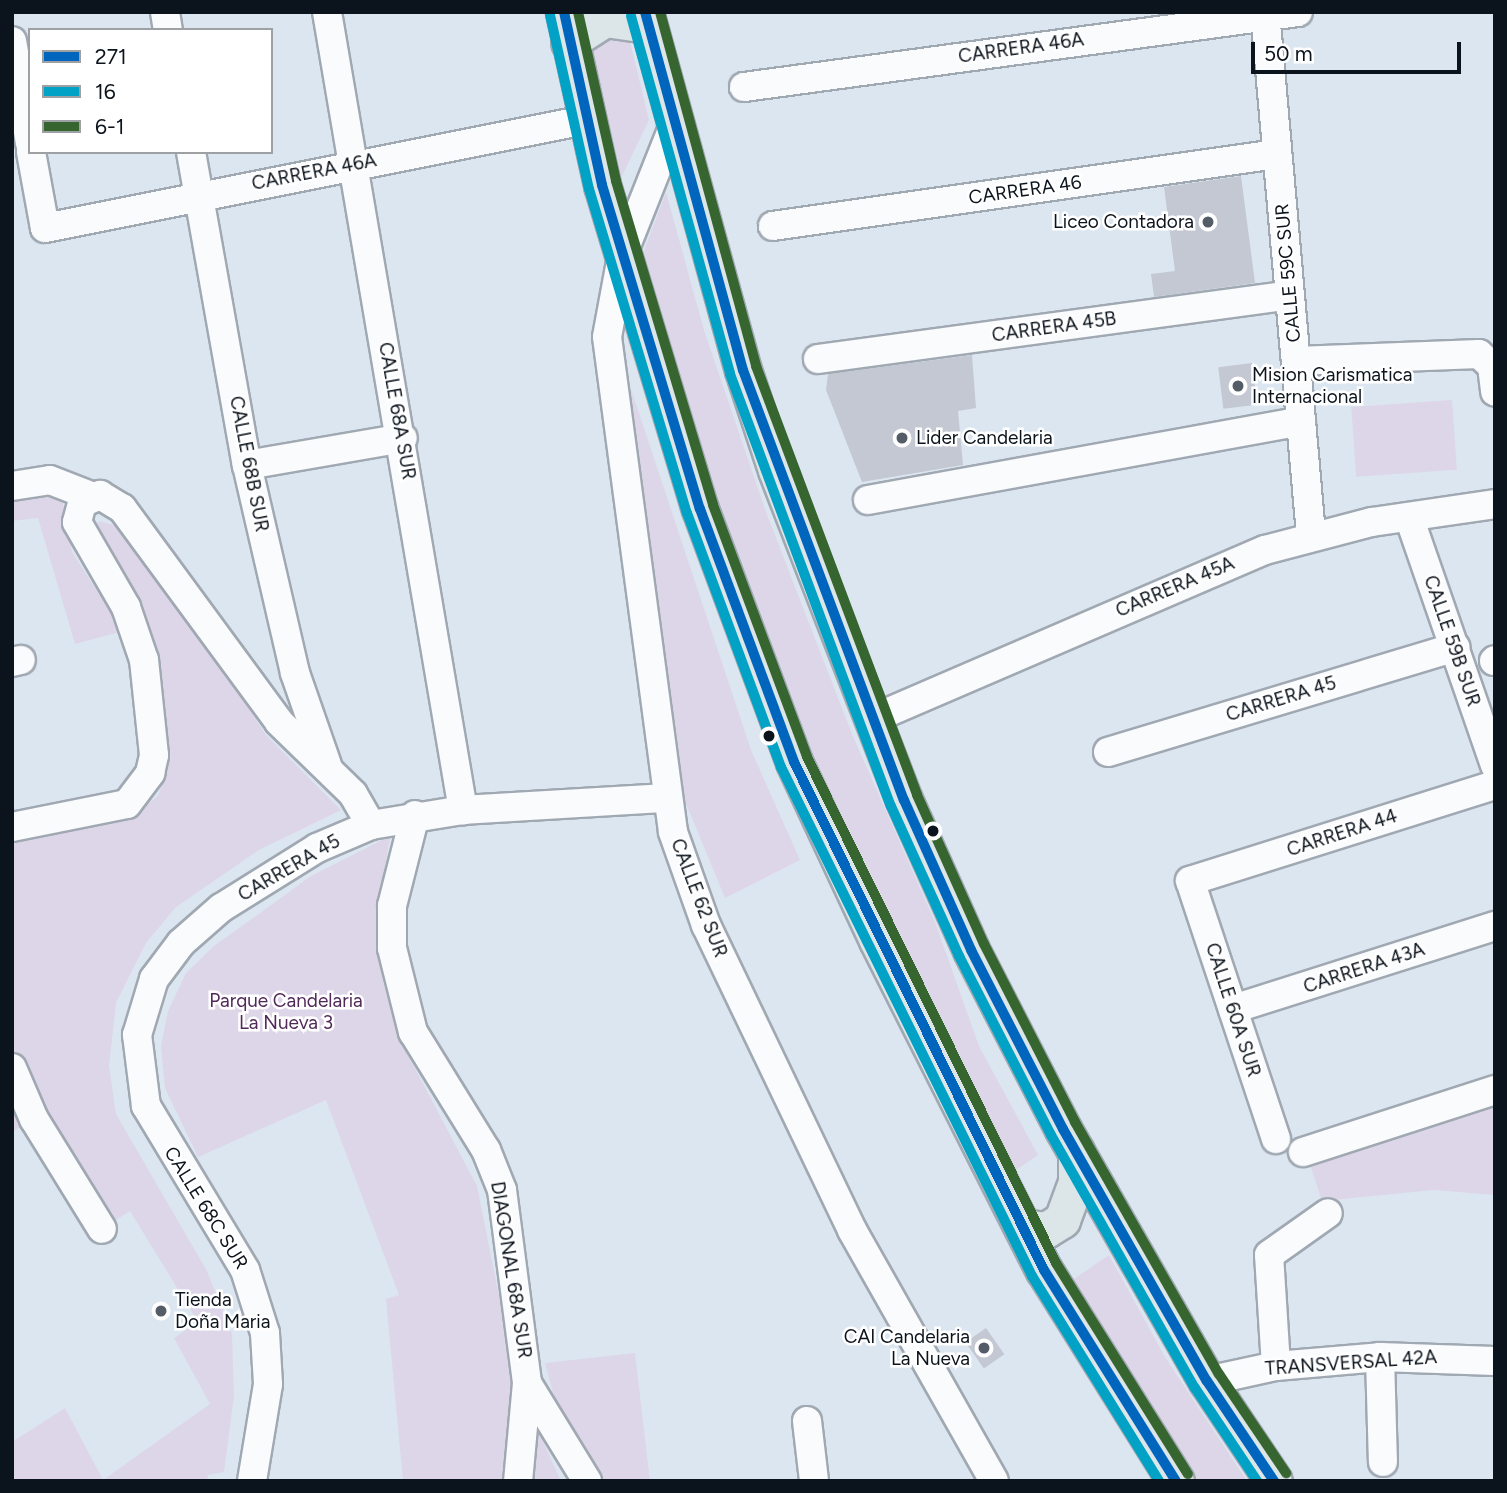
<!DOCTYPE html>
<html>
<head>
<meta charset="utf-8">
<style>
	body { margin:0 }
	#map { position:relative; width:1507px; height:1493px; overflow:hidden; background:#dce6f1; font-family:Figtree,sans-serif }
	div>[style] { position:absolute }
	.green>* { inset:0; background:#ddd6e8; transform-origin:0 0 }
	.building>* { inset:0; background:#c4c8d3; transform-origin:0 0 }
	.roads { filter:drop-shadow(2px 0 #a0a8b2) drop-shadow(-2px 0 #a0a8b2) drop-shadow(0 2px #a0a8b2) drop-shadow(0 -2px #a0a8b2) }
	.minor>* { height:28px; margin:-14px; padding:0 14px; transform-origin:14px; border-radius:14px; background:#fafbfd }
	.major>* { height:35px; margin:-17.5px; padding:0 17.5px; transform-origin:17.5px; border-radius:17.5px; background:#dce5e8 }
	.bus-1>* { height:10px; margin:-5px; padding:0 5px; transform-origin:5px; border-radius:5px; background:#0065bd }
	.bus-2>* { height:10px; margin:-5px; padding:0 5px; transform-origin:5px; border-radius:5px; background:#01a2c5 }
	.bus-3>* { height:10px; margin:-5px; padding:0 5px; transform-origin:5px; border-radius:5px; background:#36652f }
	.dots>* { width:19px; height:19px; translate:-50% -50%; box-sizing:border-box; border:4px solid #fff; border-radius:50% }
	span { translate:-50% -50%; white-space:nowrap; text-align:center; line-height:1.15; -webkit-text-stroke:5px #fff; paint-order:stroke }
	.street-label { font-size:19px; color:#0b131c }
	.poi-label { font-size:19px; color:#0b131c }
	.right { translate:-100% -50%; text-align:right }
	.left { translate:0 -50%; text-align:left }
	.park-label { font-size:19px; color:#512959 }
	.frame { position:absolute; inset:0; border:14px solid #0b131c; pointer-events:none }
	.legend { position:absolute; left:28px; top:28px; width:245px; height:126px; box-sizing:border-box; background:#fff; border:2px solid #9da1a4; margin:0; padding:9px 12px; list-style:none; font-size:21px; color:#0b131c }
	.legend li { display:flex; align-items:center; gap:14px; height:35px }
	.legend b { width:35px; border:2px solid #9da1a4 }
	.scale { position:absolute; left:1251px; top:42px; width:210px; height:32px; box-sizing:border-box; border:4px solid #0b131c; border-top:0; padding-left:9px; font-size:21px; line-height:24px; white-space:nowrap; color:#0b131c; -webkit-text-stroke:5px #fff; paint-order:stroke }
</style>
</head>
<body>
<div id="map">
	<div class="green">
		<div style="clip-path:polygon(583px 12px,623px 12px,649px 120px,621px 178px)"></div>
		<div style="clip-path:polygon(666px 192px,704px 330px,766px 512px,852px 734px,935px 922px,979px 1046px,1038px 1155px,1013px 1172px,949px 1048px,813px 754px,717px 496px,642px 256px)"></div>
		<div style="clip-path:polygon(627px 377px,751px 750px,800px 860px,725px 898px,685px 801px)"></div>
		<div style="left:1452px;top:400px;width:70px;height:101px;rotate:86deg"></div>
		<div style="clip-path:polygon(41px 490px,62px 498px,72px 552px,123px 631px,75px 644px,38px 518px,12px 521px,12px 493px)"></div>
		<div style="clip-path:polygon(99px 521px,117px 526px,208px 646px,266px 735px,341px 810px,259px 850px,176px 907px,146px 943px,116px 1003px,109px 1066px,116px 1114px,207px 1271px,232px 1334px,234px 1396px,224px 1472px,208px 1475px,207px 1481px,12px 1481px,12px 1442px,65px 1408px,103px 1480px,210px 1404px,174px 1338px,198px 1322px,130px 1211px,102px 1229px,33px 1120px,12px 1132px,12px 844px,142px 808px,158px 796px,171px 758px,153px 645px,95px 529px)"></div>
		<div style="clip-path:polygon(390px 836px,376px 927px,383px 982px,400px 1040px,477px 1186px,517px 1385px,561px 1481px,403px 1481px,386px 1299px,399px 1295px,326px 1100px,198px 1157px,165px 1088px,161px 1046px,168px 1011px,186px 973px,214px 946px,311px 876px)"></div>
		<div style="clip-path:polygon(1495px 1077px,1495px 1195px,1434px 1190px,1322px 1201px,1302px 1141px)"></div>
		<div style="clip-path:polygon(1109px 1255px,1165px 1357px,1247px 1481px,1195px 1481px,1134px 1388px,1071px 1281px)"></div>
		<div style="clip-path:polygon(635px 1353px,650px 1481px,599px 1481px,556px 1404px,545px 1363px)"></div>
	</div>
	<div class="building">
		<div style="clip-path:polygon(1241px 176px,1255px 283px,1154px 297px,1151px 274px,1175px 271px,1164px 187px)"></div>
		<div style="clip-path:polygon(972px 355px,976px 408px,958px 411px,963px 465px,862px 482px,826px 390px,828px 374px)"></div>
		<div style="left:1252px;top:363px;width:42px;height:34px;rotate:83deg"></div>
		<div style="left:986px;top:1328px;width:32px;height:25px;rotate:55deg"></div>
	</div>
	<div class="roads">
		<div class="minor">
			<div style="left:165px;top:12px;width:18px;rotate:81deg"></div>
			<div style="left:327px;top:12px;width:810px;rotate:80.33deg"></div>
			<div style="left:1265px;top:12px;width:525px;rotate:84.97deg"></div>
			<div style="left:12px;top:41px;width:104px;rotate:80deg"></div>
			<div style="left:744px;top:87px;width:559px;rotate:-7.71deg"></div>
			<div style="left:674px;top:125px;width:141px;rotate:111.7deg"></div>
			<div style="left:622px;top:256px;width:82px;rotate:100.5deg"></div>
			<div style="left:607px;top:337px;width:499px;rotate:82.4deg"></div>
			<div style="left:673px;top:832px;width:99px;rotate:70.5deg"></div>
			<div style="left:706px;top:925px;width:338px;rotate:64.4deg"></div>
			<div style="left:852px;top:1230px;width:288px;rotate:60.5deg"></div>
			<div style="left:31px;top:152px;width:77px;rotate:79.6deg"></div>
			<div style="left:45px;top:228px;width:551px;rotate:-11.31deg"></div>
			<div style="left:191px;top:152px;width:318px;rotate:79.9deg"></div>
			<div style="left:247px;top:465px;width:213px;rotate:77deg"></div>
			<div style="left:295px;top:673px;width:97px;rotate:70.8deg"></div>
			<div style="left:773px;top:226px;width:509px;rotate:-8.13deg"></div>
			<div style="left:818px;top:359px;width:476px;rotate:-7.7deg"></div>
			<div style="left:1296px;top:361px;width:183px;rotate:-2.2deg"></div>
			<div style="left:1479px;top:354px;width:18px;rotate:43deg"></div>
			<div style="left:1492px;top:366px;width:26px;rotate:83deg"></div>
			<div style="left:247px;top:465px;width:158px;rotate:-9.8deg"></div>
			<div style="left:12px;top:486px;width:38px;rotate:-9deg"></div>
			<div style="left:50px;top:480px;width:44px;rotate:21.3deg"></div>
			<div style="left:868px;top:500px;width:440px;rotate:-10.3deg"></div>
			<div style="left:1409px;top:517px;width:263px;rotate:70.9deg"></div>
			<div style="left:1494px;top:661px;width:1px;rotate:-45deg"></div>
			<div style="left:12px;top:662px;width:9px;rotate:-13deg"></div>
			<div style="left:870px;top:720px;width:430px;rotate:-23.3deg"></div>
			<div style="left:1265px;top:550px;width:111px;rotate:-14.7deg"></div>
			<div style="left:1372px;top:522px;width:124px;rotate:-8.3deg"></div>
			<div style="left:1108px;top:752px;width:363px;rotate:-16.8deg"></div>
			<div style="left:415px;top:815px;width:94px;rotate:104.2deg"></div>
			<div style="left:392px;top:906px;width:42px;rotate:90deg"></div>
			<div style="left:392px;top:948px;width:87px;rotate:76deg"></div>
			<div style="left:413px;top:1032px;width:139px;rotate:58.3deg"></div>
			<div style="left:486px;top:1150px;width:43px;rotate:68.2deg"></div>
			<div style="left:502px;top:1190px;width:195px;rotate:82.6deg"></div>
			<div style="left:527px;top:1383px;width:98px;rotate:95.2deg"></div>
			<div style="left:12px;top:827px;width:117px;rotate:-11.3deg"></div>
			<div style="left:127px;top:804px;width:39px;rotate:-53deg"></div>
			<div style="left:150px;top:773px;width:18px;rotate:-77deg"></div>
			<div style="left:154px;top:755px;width:96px;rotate:-96deg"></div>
			<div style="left:144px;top:660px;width:56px;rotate:-108.8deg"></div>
			<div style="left:126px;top:607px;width:98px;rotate:-120deg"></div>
			<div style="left:77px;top:522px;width:20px;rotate:-75deg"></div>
			<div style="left:82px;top:503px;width:20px;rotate:-24deg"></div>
			<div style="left:100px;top:495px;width:26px;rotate:31deg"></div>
			<div style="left:122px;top:508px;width:265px;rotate:53.7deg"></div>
			<div style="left:279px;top:722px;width:103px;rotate:44.2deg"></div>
			<div style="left:353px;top:794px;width:36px;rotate:60deg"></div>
			<div style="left:1233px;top:1009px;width:275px;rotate:-17.6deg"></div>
			<div style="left:12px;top:1068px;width:56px;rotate:66.7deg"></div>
			<div style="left:34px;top:1119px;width:129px;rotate:58.3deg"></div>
			<div style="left:1276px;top:1139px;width:272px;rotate:-108.4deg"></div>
			<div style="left:1190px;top:881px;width:320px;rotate:-17.5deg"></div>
			<div style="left:1303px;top:1152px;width:202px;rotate:-17.9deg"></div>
			<div style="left:1380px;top:1357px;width:105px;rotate:88.4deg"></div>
			<div style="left:1276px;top:1366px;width:111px;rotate:-93.6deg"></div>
			<div style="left:1269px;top:1255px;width:72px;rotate:-35.4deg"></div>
			<div style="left:1207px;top:1381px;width:71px;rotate:-12.3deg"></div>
			<div style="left:1276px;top:1366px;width:104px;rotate:-4.9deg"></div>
			<div style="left:1380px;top:1357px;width:115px;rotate:2deg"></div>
			<div style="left:527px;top:1383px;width:115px;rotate:58.5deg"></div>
			<div style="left:807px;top:1421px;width:60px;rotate:83.3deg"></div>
			<div style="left:252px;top:1481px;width:98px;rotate:-80.6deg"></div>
			<div style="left:268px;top:1384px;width:51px;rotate:-93.4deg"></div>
			<div style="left:265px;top:1333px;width:66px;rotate:-107.6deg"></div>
			<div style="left:245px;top:1270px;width:192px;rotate:-121.1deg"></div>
			<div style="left:146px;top:1106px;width:72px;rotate:-97.2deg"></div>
			<div style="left:137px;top:1035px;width:59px;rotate:-73.1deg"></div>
			<div style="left:154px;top:979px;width:45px;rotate:-53.1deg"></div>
			<div style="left:181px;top:943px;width:53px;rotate:-41.2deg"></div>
			<div style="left:221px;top:908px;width:113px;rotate:-32deg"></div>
			<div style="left:317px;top:848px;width:59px;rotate:-23.1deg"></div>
			<div style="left:371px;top:825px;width:93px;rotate:-9.3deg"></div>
			<div style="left:463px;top:810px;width:203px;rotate:-3.4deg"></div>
		</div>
		<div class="major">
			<div style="left:564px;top:12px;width:177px;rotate:77.6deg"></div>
			<div style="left:602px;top:185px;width:338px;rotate:73.2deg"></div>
			<div style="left:700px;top:509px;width:270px;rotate:69.6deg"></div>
			<div style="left:794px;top:762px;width:196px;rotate:65deg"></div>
			<div style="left:877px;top:940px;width:370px;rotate:63.2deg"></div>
			<div style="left:1044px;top:1270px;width:249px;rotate:58deg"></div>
			<div style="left:645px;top:12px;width:371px;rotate:74.7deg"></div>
			<div style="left:743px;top:370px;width:105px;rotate:71.7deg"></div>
			<div style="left:776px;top:470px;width:354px;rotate:68.8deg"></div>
			<div style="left:904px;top:800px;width:164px;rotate:65.9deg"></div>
			<div style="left:971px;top:950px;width:201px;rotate:62.8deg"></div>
			<div style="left:1063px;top:1129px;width:290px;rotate:60.3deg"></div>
			<div style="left:1207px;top:1381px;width:120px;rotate:56.2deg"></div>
			<div style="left:569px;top:42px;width:43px;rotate:-32.6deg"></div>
			<div style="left:605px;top:19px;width:42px;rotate:8.1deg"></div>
			<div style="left:1022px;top:1227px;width:24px;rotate:7deg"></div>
			<div style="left:1046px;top:1230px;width:19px;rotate:-32deg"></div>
			<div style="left:1062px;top:1220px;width:40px;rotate:-69.8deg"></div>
			<div style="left:1076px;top:1182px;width:31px;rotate:-90deg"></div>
		</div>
	</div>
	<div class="bus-1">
		<div style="left:564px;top:12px;width:177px;rotate:77.6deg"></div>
		<div style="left:602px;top:185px;width:338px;rotate:73.2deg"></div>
		<div style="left:700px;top:509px;width:270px;rotate:69.6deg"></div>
		<div style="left:794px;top:762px;width:566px;rotate:63.8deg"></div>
		<div style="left:1044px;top:1270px;width:249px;rotate:58deg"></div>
		<div style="left:645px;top:12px;width:371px;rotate:74.7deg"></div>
		<div style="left:743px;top:370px;width:459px;rotate:69.5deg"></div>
		<div style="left:904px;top:800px;width:164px;rotate:65.9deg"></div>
		<div style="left:971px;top:950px;width:201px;rotate:62.8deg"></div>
		<div style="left:1063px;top:1129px;width:290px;rotate:60.3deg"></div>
		<div style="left:1207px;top:1381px;width:120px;rotate:56.2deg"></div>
	</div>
	<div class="bus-2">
		<div style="left:550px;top:15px;width:178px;rotate:77.4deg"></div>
		<div style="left:589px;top:189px;width:338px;rotate:73.2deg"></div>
		<div style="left:687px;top:513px;width:271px;rotate:69.7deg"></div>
		<div style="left:781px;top:767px;width:568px;rotate:63.75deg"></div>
		<div style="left:1032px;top:1276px;width:241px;rotate:58.2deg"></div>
		<div style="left:631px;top:16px;width:371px;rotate:74.5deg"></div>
		<div style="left:730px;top:374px;width:461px;rotate:69.6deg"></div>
		<div style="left:891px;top:806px;width:165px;rotate:65.6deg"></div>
		<div style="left:959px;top:956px;width:201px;rotate:62.8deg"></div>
		<div style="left:1051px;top:1135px;width:291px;rotate:60.4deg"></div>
		<div style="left:1195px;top:1388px;width:112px;rotate:56.3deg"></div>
	</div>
	<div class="bus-3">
		<div style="left:578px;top:12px;width:173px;rotate:77.3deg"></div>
		<div style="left:616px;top:181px;width:338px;rotate:73.3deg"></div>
		<div style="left:713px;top:505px;width:269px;rotate:69.5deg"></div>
		<div style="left:807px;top:757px;width:564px;rotate:63.8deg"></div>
		<div style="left:1056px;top:1263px;width:249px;rotate:58deg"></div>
		<div style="left:660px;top:12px;width:367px;rotate:74.8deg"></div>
		<div style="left:756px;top:366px;width:458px;rotate:69.4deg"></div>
		<div style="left:917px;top:795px;width:163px;rotate:65.8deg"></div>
		<div style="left:984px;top:944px;width:200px;rotate:62.9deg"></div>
		<div style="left:1075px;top:1122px;width:290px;rotate:60.3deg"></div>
		<div style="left:1219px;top:1374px;width:120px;rotate:55.9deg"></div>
	</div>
	<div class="dots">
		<div style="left:1208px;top:222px;background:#545d67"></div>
		<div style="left:1238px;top:386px;background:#545d67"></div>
		<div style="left:902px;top:438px;background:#545d67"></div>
		<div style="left:769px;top:736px;background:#0b131c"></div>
		<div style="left:933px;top:831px;background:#0b131c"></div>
		<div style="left:161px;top:1311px;background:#545d67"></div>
		<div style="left:984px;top:1348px;background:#545d67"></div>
	</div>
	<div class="street-label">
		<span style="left:1021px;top:48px;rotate:-8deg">CARRERA 46A</span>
		<span style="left:314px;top:172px;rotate:-11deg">CARRERA 46A</span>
		<span style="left:1025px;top:190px;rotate:-8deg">CARRERA 46</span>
		<span style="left:1288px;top:273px;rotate:-95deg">CALLE 59C SUR</span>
		<span style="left:1054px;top:327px;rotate:-8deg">CARRERA 45B</span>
		<span style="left:397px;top:411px;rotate:80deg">CALLE 68A SUR</span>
		<span style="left:249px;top:464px;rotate:79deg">CALLE 68B SUR</span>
		<span style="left:1175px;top:587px;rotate:-23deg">CARRERA 45A</span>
		<span style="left:1452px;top:641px;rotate:71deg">CALLE 59B SUR</span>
		<span style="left:1281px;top:699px;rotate:-17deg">CARRERA 45</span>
		<span style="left:1342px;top:833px;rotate:-18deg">CARRERA 44</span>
		<span style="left:289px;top:868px;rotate:-30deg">CARRERA 45</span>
		<span style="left:699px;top:898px;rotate:69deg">CALLE 62 SUR</span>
		<span style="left:1364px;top:968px;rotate:-18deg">CARRERA 43A</span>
		<span style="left:1233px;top:1010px;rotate:72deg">CALLE 60A SUR</span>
		<span style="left:206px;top:1208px;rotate:58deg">CALLE 68C SUR</span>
		<span style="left:511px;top:1270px;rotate:81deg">DIAGONAL 68A SUR</span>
		<span style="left:1351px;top:1363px;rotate:-4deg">TRANSVERSAL 42A</span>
	</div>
	<div class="poi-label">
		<span class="right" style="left:1194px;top:222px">Liceo Contadora</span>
		<span class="left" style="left:1252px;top:386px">Mision Carismatica<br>Internacional</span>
		<span class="left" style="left:916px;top:438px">Lider Candelaria</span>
		<span class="left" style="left:175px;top:1311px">Tienda<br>Doña Maria</span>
		<span class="right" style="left:970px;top:1348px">CAI Candelaria<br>La Nueva</span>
	</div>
	<div class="park-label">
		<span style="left:286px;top:1012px">Parque Candelaria<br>La Nueva 3</span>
	</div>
	<div class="frame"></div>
	<ul class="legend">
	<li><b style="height:9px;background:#0065bd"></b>271</li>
	<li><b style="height:9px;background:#01a2c5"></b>16</li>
	<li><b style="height:9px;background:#36652f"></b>6-1</li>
	</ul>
	<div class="scale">50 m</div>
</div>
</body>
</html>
